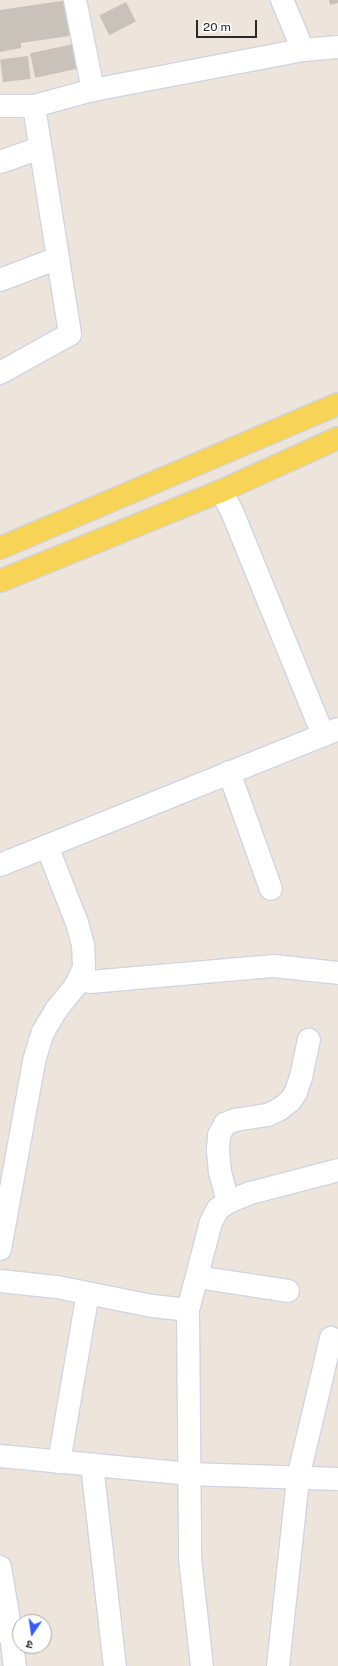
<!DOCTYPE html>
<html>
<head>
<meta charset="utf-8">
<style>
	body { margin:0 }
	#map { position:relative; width:338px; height:1666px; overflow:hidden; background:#ede5db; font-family:"Public Sans","Noto Sans Devanagari",sans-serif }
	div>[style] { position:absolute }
	.building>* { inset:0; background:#c8c2bb; transform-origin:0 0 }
	.roads { filter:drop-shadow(1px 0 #d0d4e3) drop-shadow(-1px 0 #d0d4e3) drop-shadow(0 1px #d0d4e3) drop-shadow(0 -1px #d0d4e3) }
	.minor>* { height:22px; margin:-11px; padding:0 11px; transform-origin:11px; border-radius:11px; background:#fff }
	.major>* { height:22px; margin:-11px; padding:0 11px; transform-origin:11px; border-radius:11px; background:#f7d356 }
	span { translate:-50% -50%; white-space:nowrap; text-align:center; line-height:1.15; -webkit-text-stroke:3px #fff; paint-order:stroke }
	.north { position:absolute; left:12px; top:1614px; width:40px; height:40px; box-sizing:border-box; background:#fff; border:1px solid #aaa; border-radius:50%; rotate:193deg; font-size:11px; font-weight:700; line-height:16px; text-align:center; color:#2a2a2a }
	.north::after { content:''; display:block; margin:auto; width:14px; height:18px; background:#3659ff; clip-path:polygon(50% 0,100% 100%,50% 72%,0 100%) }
	.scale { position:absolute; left:196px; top:20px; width:61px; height:18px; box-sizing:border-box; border:2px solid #2a2a2a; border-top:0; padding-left:5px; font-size:12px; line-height:14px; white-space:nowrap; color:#2a2a2a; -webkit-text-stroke:3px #fff; paint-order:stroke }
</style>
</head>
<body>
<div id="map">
	<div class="building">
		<div style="clip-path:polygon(68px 0,76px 35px,21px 43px,21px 48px,0 52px,0 10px)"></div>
		<div style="clip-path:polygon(329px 0,338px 0,338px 3px,330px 5px)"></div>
		<div style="left:126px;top:2px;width:22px;height:30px;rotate:63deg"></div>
		<div style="left:78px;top:43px;width:25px;height:49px;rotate:78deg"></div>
		<div style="left:28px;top:56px;width:23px;height:28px;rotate:83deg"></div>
	</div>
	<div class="roads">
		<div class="minor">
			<div style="left:75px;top:0;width:92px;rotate:78.7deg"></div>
			<div style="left:282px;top:0;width:54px;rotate:67.2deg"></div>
			<div style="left:0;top:106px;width:34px"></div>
			<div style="left:0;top:162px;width:42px;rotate:-19.3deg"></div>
			<div style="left:0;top:280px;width:62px;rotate:-20.8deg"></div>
			<div style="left:0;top:373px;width:80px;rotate:-29.1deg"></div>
			<div style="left:70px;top:334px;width:231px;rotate:-99deg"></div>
			<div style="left:34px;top:106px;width:61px;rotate:-15.2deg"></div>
			<div style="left:93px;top:90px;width:214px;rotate:-10.8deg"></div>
			<div style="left:303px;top:50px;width:35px;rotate:-5deg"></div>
			<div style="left:221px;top:491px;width:26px;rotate:62deg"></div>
			<div style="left:233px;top:514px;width:239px;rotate:67.8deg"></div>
			<div style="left:229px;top:772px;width:124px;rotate:70.3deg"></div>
			<div style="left:0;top:865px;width:364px;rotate:-21.9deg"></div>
			<div style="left:90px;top:982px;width:185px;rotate:-5deg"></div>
			<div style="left:274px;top:966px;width:64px;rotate:6.2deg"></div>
			<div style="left:228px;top:1202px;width:30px;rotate:-105deg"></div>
			<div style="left:220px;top:1173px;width:23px;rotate:-95deg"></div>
			<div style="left:218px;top:1150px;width:15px;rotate:-86deg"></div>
			<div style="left:219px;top:1135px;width:13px;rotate:-61deg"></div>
			<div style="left:225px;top:1124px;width:11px;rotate:-22deg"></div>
			<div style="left:235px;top:1120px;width:33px;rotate:-9deg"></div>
			<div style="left:268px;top:1115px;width:13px;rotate:-27deg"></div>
			<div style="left:280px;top:1109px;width:14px;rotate:-39deg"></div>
			<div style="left:291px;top:1100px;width:9px;rotate:-58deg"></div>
			<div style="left:296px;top:1092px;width:16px;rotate:-72deg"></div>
			<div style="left:301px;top:1077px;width:38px;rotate:-78deg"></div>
			<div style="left:0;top:1249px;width:191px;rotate:-79.7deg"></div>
			<div style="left:34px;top:1061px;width:30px;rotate:-73deg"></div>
			<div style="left:43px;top:1032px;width:26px;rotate:-59deg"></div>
			<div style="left:56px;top:1010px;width:32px;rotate:-51deg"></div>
			<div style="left:76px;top:985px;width:19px;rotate:-65deg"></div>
			<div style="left:84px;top:968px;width:23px;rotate:-92deg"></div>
			<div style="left:83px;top:945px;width:23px;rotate:-105deg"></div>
			<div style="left:77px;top:923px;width:83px;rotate:-111.3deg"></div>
			<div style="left:197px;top:1277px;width:92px;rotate:8.7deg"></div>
			<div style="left:0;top:1281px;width:57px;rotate:6deg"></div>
			<div style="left:57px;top:1287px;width:97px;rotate:11.3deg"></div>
			<div style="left:152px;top:1306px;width:36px;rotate:6deg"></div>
			<div style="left:188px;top:1310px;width:248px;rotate:89.5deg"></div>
			<div style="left:190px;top:1558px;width:109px;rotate:83.7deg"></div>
			<div style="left:188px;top:1310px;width:91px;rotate:-75.4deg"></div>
			<div style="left:211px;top:1222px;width:15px;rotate:-62deg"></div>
			<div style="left:218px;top:1209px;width:12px;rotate:-35deg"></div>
			<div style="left:228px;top:1202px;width:24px;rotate:-22deg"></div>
			<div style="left:250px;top:1193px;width:91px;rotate:-14.6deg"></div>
			<div style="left:0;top:1456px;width:191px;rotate:5.4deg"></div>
			<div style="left:190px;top:1474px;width:148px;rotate:1.9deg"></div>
			<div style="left:59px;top:1462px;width:171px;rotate:-80.3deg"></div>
			<div style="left:92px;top:1465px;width:202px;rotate:83.5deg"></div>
			<div style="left:0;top:1567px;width:61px;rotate:80.5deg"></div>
			<div style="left:0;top:1631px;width:11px;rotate:-22deg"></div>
			<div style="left:10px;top:1627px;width:39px;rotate:83deg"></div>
			<div style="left:278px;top:1666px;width:189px;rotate:-83.9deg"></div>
			<div style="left:298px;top:1478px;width:144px;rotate:-76.7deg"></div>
		</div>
		<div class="major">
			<div style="left:0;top:548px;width:367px;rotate:-23.1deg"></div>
			<div style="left:0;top:581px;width:239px;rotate:-22.2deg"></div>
			<div style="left:221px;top:491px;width:128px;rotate:-24.4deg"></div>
		</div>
	</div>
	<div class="north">उ</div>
	<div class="scale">20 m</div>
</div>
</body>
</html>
